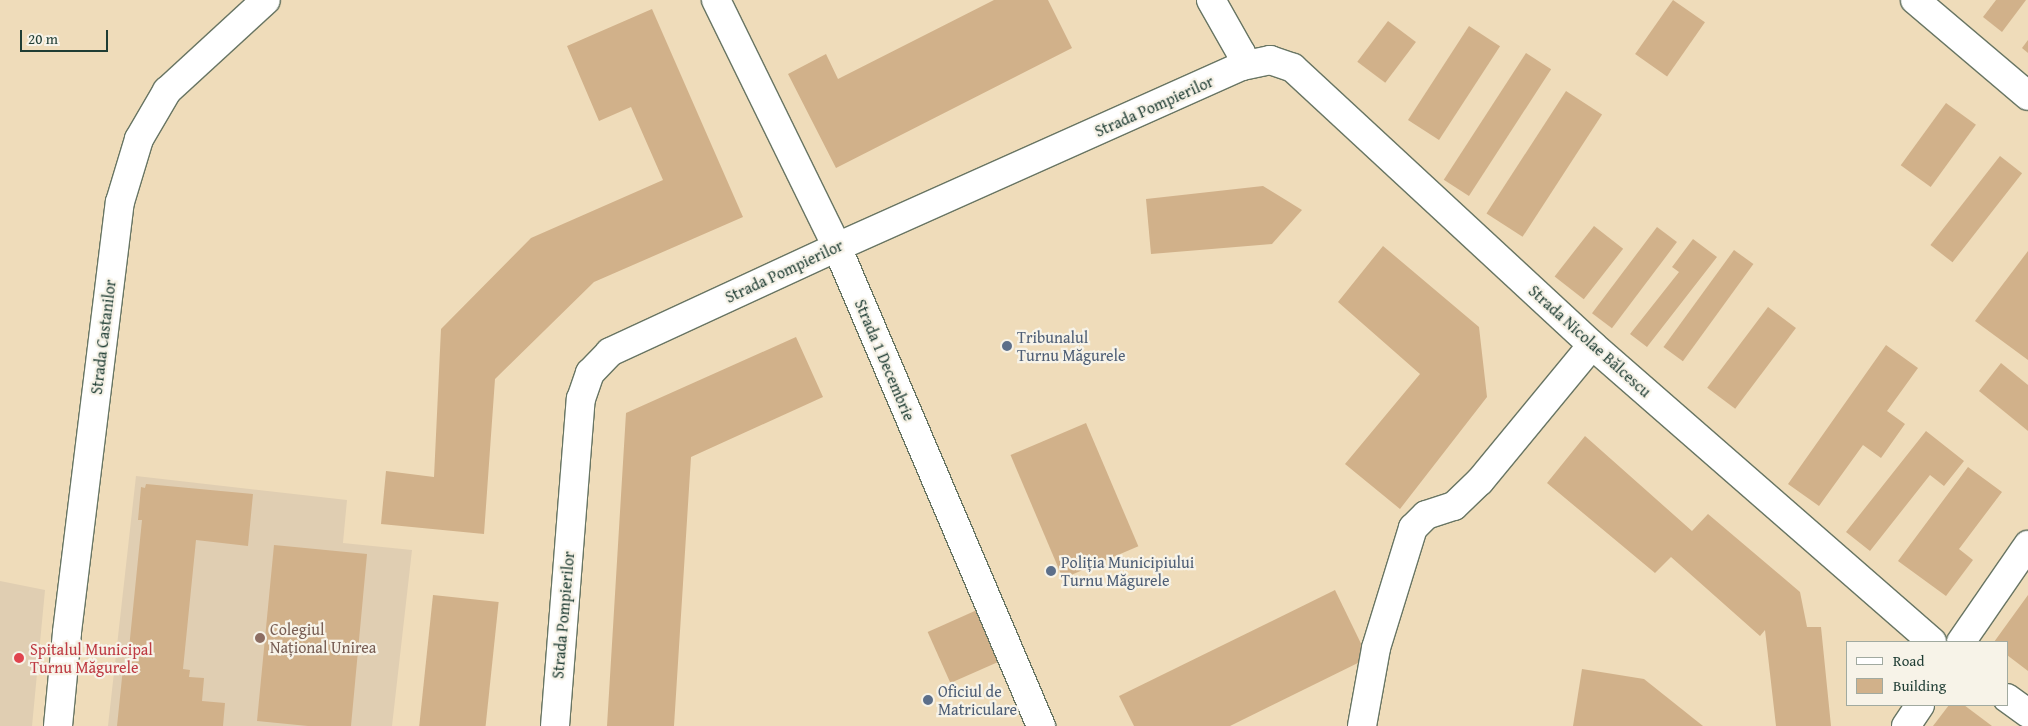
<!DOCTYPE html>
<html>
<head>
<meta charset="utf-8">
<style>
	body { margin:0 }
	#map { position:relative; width:2028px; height:726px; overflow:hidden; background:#efdcba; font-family:"Gentium Book Plus",serif }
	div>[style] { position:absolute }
	.built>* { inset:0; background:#e0ceb2 }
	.building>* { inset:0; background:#d1b18a; transform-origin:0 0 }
	.roads { filter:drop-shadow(1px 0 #687563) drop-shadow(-1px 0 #687563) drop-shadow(0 1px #687563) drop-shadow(0 -1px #687563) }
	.minor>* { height:28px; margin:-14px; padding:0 14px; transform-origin:14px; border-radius:14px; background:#fff }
	.major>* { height:28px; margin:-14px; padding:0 14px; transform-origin:14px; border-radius:14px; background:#fff }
	.dots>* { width:14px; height:14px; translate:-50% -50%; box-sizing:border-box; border:2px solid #f7f3e8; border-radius:50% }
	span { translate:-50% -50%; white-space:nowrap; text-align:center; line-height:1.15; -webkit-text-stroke:4.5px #f7f3e8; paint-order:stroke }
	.street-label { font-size:16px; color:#1f3d34 }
	.service-label { font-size:16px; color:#4e5e75 }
	.left { translate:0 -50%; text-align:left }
	.education-label { font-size:16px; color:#785e54 }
	.health-label { font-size:16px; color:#be3a42 }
	.legend { position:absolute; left:1846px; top:641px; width:162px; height:65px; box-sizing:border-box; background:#f7f3e8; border:1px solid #a1aaa0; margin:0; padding:6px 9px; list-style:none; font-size:15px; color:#1f3d34 }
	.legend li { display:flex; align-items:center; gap:10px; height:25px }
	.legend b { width:25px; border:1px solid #a1aaa0 }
	.scale { position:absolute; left:20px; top:30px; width:88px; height:22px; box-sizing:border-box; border:2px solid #1f3d34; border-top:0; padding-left:6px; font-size:15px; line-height:18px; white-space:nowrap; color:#1f3d34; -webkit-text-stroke:4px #f7f3e8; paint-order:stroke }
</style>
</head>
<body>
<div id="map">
	<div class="built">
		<div style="clip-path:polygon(136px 476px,347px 500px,343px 543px,412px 550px,392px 726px,108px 726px)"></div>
		<div style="clip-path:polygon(0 581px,45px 590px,32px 726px,0 726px)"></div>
	</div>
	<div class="building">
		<div style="clip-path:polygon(994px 0,1048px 0,1072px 48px,836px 168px,788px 74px,826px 54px,838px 79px)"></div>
		<div style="left:1673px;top:0;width:39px;height:66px;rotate:35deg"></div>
		<div style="clip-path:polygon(1996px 0,2026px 0,2002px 32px,1983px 17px)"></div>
		<div style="clip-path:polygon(652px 9px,743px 217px,594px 282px,495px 379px,484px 534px,381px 524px,386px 471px,434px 477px,441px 329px,531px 238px,663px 180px,631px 107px,599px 121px,567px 46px)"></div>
		<div style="left:1388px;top:21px;width:35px;height:51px;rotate:37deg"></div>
		<div style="left:1469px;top:26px;width:37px;height:112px;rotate:33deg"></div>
		<div style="clip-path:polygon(2028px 40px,2028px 53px,2022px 48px)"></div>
		<div style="left:1526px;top:53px;width:30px;height:151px;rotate:33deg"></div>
		<div style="left:1566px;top:91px;width:43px;height:146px;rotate:33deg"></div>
		<div style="left:1946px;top:103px;width:37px;height:77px;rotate:36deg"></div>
		<div style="left:2000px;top:156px;width:28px;height:113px;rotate:38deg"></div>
		<div style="clip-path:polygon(1263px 186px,1302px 210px,1272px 244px,1151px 254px,1146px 199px)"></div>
		<div style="left:1594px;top:226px;width:37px;height:64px;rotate:38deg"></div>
		<div style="left:1657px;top:227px;width:25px;height:108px;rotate:37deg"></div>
		<div style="clip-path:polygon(1693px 239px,1717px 257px,1647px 347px,1630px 334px,1679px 272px,1672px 267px)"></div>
		<div style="clip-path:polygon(1383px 246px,1479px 327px,1487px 397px,1400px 509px,1345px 464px,1420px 374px,1338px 302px)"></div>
		<div style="left:1734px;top:250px;width:24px;height:120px;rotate:36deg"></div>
		<div style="clip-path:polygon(2028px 251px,2028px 360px,1975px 321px)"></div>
		<div style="left:1768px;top:307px;width:35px;height:101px;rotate:37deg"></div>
		<div style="clip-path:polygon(796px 337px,823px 397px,691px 457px,674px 726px,607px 726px,626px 413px)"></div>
		<div style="clip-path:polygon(1886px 345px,1918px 368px,1887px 411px,1905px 424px,1881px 458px,1863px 445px,1819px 506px,1788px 484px)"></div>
		<div style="clip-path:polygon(2001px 363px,2028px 385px,2028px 431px,1979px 391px)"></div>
		<div style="left:1086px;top:423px;width:134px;height:82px;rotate:67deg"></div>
		<div style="clip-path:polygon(1926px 431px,1964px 461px,1944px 486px,1930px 475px,1870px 551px,1846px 532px)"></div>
		<div style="clip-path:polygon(1585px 436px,1692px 531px,1708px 514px,1800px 592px,1807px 627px,1821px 627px,1831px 726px,1776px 726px,1765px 630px,1760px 636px,1671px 557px,1655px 573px,1547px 483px)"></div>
		<div style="clip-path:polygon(1968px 467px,2002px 492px,1959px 549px,1973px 560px,1946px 596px,1898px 561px)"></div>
		<div style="clip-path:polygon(146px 484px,253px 494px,248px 546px,196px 540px,183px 669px,190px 670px,189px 677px,204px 678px,202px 701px,225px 703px,223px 726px,117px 726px,123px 668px,127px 668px,142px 520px,138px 520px,141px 487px,145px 488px)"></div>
		<div style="clip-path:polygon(274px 545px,367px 554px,351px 726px,308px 726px,257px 721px)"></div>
		<div style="clip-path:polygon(1335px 590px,1368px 658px,1230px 726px,1134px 726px,1119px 696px)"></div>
		<div style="left:433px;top:595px;width:66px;height:132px;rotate:6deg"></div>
		<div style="clip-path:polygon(2028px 595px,2028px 671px,2007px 655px,2007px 642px,1994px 642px)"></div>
		<div style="left:977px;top:610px;width:56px;height:54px;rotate:66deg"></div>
		<div style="clip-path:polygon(1582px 669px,1644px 679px,1703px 726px,1573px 726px)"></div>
		<div style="clip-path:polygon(1949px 705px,1964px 705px,1992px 726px,1933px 726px)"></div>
	</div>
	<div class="roads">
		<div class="minor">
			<div style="left:716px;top:0;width:275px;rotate:63.9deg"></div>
			<div style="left:837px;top:247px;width:521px;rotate:66.93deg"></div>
			<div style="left:1211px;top:0;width:61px;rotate:60.5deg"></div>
			<div style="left:1241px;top:53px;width:13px;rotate:86deg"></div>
			<div style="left:1915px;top:0;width:148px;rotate:40.3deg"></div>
			<div style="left:2007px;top:698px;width:26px;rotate:36deg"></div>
			<div style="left:58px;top:726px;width:94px;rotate:-84.5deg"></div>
			<div style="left:67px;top:632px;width:433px;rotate:-83deg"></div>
			<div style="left:120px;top:202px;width:66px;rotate:-73.2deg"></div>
			<div style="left:139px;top:139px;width:56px;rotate:-59.7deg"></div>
			<div style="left:167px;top:91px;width:134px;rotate:-42.6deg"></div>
			<div style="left:555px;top:726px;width:328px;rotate:-85.5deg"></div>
			<div style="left:581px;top:399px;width:28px;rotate:-71deg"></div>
			<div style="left:590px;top:373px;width:29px;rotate:-46deg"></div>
			<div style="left:610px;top:352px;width:250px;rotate:-24.8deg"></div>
			<div style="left:837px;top:247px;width:444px;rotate:-24.1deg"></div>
			<div style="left:1242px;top:66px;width:29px;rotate:-12deg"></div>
			<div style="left:1270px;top:60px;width:24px;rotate:19deg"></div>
			<div style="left:1293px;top:68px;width:408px;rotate:42.8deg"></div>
			<div style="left:1592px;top:345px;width:451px;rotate:41.1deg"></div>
			<div style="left:1362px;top:726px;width:79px;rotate:-79.8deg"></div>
			<div style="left:1376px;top:648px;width:126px;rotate:-72.9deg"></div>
			<div style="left:1413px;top:528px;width:18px;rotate:-45deg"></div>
			<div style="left:1426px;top:515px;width:29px;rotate:-18deg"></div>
			<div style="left:1454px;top:506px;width:36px;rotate:-44deg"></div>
			<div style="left:1480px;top:481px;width:176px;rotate:-50.5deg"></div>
		</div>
		<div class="major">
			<div style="left:1961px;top:642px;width:118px;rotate:-55.4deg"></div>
			<div style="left:1906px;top:726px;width:25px;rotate:-56deg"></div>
		</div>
	</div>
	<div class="dots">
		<div style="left:1007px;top:346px;background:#5c6f8a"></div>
		<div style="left:1051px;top:571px;background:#5c6f8a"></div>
		<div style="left:260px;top:638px;background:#8d6e63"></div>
		<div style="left:19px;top:658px;background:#e0444e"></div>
		<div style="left:928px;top:700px;background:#5c6f8a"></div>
	</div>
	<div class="street-label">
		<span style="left:1154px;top:106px;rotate:-24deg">Strada Pompierilor</span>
		<span style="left:784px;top:271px;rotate:-25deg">Strada Pompierilor</span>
		<span style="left:103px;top:337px;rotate:-83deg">Strada Castanilor</span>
		<span style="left:1590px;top:341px;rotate:42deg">Strada Nicolae Bălcescu</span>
		<span style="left:885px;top:360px;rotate:67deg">Strada 1 Decembrie</span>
		<span style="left:563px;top:615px;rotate:-85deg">Strada Pompierilor</span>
	</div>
	<div class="service-label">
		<span class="left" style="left:1017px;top:346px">Tribunalul<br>Turnu Măgurele</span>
		<span class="left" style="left:1061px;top:571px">Poliția Municipiului<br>Turnu Măgurele</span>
		<span class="left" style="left:938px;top:700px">Oficiul de<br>Matriculare</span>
	</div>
	<div class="education-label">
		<span class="left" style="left:270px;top:638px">Colegiul<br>Național Unirea</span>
	</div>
	<div class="health-label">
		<span class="left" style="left:30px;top:658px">Spitalul Municipal<br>Turnu Măgurele</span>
	</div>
	<ul class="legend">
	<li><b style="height:6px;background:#fff"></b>Road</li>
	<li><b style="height:14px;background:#d1b18a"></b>Building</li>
	</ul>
	<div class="scale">20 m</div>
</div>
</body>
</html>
